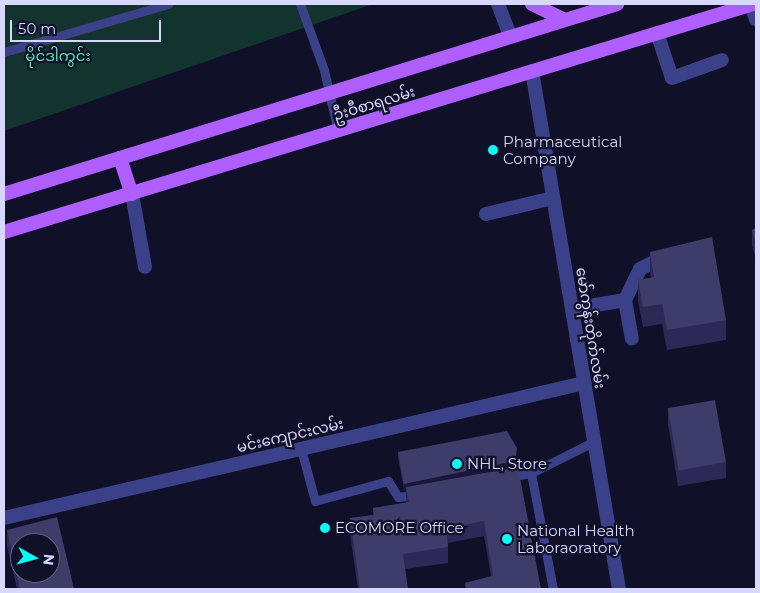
<!DOCTYPE html>
<html>
<head>
<meta charset="utf-8">
<style>
	body { margin:0 }
	#map { position:relative; width:760px; height:593px; overflow:hidden; background:#111029; font-family:Montserrat,"Noto Sans Myanmar",sans-serif }
	div>[style] { position:absolute }
	.green>* { inset:0; background:#13332e }
	.service>* { height:9px; margin:-4.5px; padding:0 4.5px; transform-origin:4.5px; border-radius:4.5px; background:#3b4188 }
	.minor>* { height:14px; margin:-7px; padding:0 7px; transform-origin:7px; border-radius:7px; background:#3b4188 }
	.primary>* { height:14px; margin:-7px; padding:0 7px; transform-origin:7px; border-radius:7px; background:#af5fff }
	.wall>* { inset:0; background:#2c2957 }
	.shaded-wall>* { inset:0; background:#19173d }
	.building>* { inset:0; background:#3e3c69; transform-origin:0 0 }
	.dots>* { width:14px; height:14px; translate:-50% -50%; box-sizing:border-box; border:2px solid #111029; border-radius:50% }
	span { translate:-50% -50%; white-space:nowrap; text-align:center; line-height:1.15; -webkit-text-stroke:4.5px #111029; paint-order:stroke }
	.park-label { font-size:15px; color:#61e2b1 }
	.street-label { font-size:15px; color:#d8d8ff }
	.poi-label { font-size:15px; color:#d8d8ff }
	.left { translate:0 -50%; text-align:left }
	.frame { position:absolute; inset:0; border:5px solid #d8d8ff; pointer-events:none }
	.north { position:absolute; left:10px; top:533px; width:50px; height:50px; box-sizing:border-box; background:#111029; border:1px solid #61607f; border-radius:50%; rotate:97deg; font-size:14px; font-weight:700; line-height:20px; text-align:center; color:#d8d8ff }
	.north::after { content:''; display:block; margin:auto; width:18px; height:22px; background:#04fff9; clip-path:polygon(50% 0,100% 100%,50% 72%,0 100%) }
	.scale { position:absolute; left:10px; top:20px; width:151px; height:22px; box-sizing:border-box; border:2px solid #d8d8ff; border-top:0; padding-left:6px; font-size:15px; line-height:18px; white-space:nowrap; color:#d8d8ff; -webkit-text-stroke:4px #111029; paint-order:stroke }
</style>
</head>
<body>
<div id="map">
	<div class="green">
		<div style="clip-path:polygon(4px 4px,373px 4px,4px 131px)"></div>
	</div>
	<div class="service">
		<div style="left:300px;top:4px;width:70px;rotate:70deg"></div>
		<div style="left:324px;top:70px;width:63px;rotate:77.1deg"></div>
		<div style="left:4px;top:52px;width:171px;rotate:-16.3deg"></div>
		<div style="left:301px;top:449px;width:54px;rotate:74.9deg"></div>
		<div style="left:315px;top:501px;width:76px;rotate:-15.3deg"></div>
		<div style="left:388px;top:481px;width:19px;rotate:58deg"></div>
		<div style="left:398px;top:497px;width:19px;rotate:-9deg"></div>
		<div style="left:531px;top:473px;width:69px;rotate:-26.6deg"></div>
		<div style="left:509px;top:477px;width:22px;rotate:-10deg"></div>
		<div style="left:531px;top:473px;width:118px;rotate:79.3deg"></div>
	</div>
	<div class="minor">
		<div style="left:498px;top:4px;width:34px;rotate:69deg"></div>
		<div style="left:751px;top:4px;width:16px;rotate:72deg"></div>
		<div style="left:657px;top:33px;width:47px;rotate:71.6deg"></div>
		<div style="left:672px;top:78px;width:53px;rotate:-19.8deg"></div>
		<div style="left:532px;top:71px;width:525px;rotate:80.47deg"></div>
		<div style="left:132px;top:194px;width:74px;rotate:79.9deg"></div>
		<div style="left:486px;top:214px;width:69px;rotate:-13.4deg"></div>
		<div style="left:625px;top:300px;width:39px;rotate:80deg"></div>
		<div style="left:572px;top:309px;width:54px;rotate:-9.6deg"></div>
		<div style="left:625px;top:300px;width:34px;rotate:-64deg"></div>
		<div style="left:640px;top:269px;width:31px;rotate:-27deg"></div>
		<div style="left:4px;top:518px;width:596px;rotate:-13.1deg"></div>
	</div>
	<div class="primary">
		<div style="left:532px;top:4px;width:34px;rotate:26deg"></div>
		<div style="left:120px;top:158px;width:38px;rotate:72deg"></div>
		<div style="left:4px;top:194px;width:642px;rotate:-17.22deg"></div>
		<div style="left:4px;top:232px;width:783px;rotate:-16.93deg"></div>
	</div>
	<div class="wall">
		<div style="clip-path:polygon(756px 228px,756px 260px,752px 245px,752px 230px)"></div>
		<div style="clip-path:polygon(650px 252px,726px 320px,726px 340px,667px 350px,662px 324px,643px 327px,638px 300px,638px 280px,651px 278px,650px 272px)"></div>
		<div style="clip-path:polygon(668px 408px,726px 462px,726px 478px,678px 486px,668px 424px)"></div>
		<div style="clip-path:polygon(398px 452px,517px 453px,515px 467px,492px 471px,541px 589px,465px 589px,465px 583px,491px 576px,484px 536px,448px 543px,448px 563px,405px 569px,408px 589px,358px 589px,350px 534px,350px 518px,373px 515px,373px 508px,406px 503px,406px 489px,404px 490px,398px 457px)"></div>
		<div style="clip-path:polygon(7px 530px,74px 589px,17px 589px,7px 546px)"></div>
	</div>
	<div class="shaded-wall">
		<div style="clip-path:polygon(517px 448px,517px 453px,515px 467px,406px 489px,406px 487px,406px 489px,404px 490px,404px 484px)"></div>
	</div>
	<div class="building">
		<div style="clip-path:polygon(756px 228px,756px 245px,752px 230px)"></div>
		<div style="clip-path:polygon(712px 237px,726px 320px,667px 330px,662px 304px,643px 307px,638px 280px,654px 277px,650px 252px)"></div>
		<div style="left:715px;top:400px;width:63px;height:48px;rotate:80deg"></div>
		<div style="clip-path:polygon(507px 431px,517px 448px,515px 461px,404px 484px,398px 452px)"></div>
		<div style="clip-path:polygon(518px 467px,541px 589px,467px 589px,465px 583px,493px 576px,484px 521px,446px 528px,448px 547px,403px 554px,408px 589px,360px 589px,350px 518px,374px 515px,373px 508px,409px 502px,406px 487px)"></div>
		<div style="clip-path:polygon(evenodd,57px 517px,74px 589px,20px 589px,7px 530px,57px 517px,20px 543px,50px 543px,50px 573px,20px 573px,20px 543px)"></div>
	</div>
	<div class="dots">
		<div style="left:493px;top:150px;background:#04fff9"></div>
		<div style="left:457px;top:464px;background:#04fff9"></div>
		<div style="left:325px;top:528px;background:#04fff9"></div>
		<div style="left:507px;top:539px;background:#04fff9"></div>
	</div>
	<div class="park-label">
		<span style="left:58px;top:56px">မိုင်ဒါကွင်း</span>
	</div>
	<div class="street-label">
		<span style="left:374px;top:103px;rotate:-17deg">ဦးဝီစာရလမ်း</span>
		<span style="left:591px;top:328px;rotate:81deg">မော်ကွန်းတိုက်လမ်း</span>
		<span style="left:290px;top:435px;rotate:-13deg">မင်းကျောင်းလမ်း</span>
	</div>
	<div class="poi-label">
		<span class="left" style="left:503px;top:150px">Pharmaceutical<br>Company</span>
		<span class="left" style="left:467px;top:464px">NHL, Store</span>
		<span class="left" style="left:335px;top:528px">ECOMORE Office</span>
		<span class="left" style="left:517px;top:539px">National Health<br>Laboraoratory</span>
	</div>
	<div class="frame"></div>
	<div class="north">N</div>
	<div class="scale">50 m</div>
</div>
</body>
</html>
